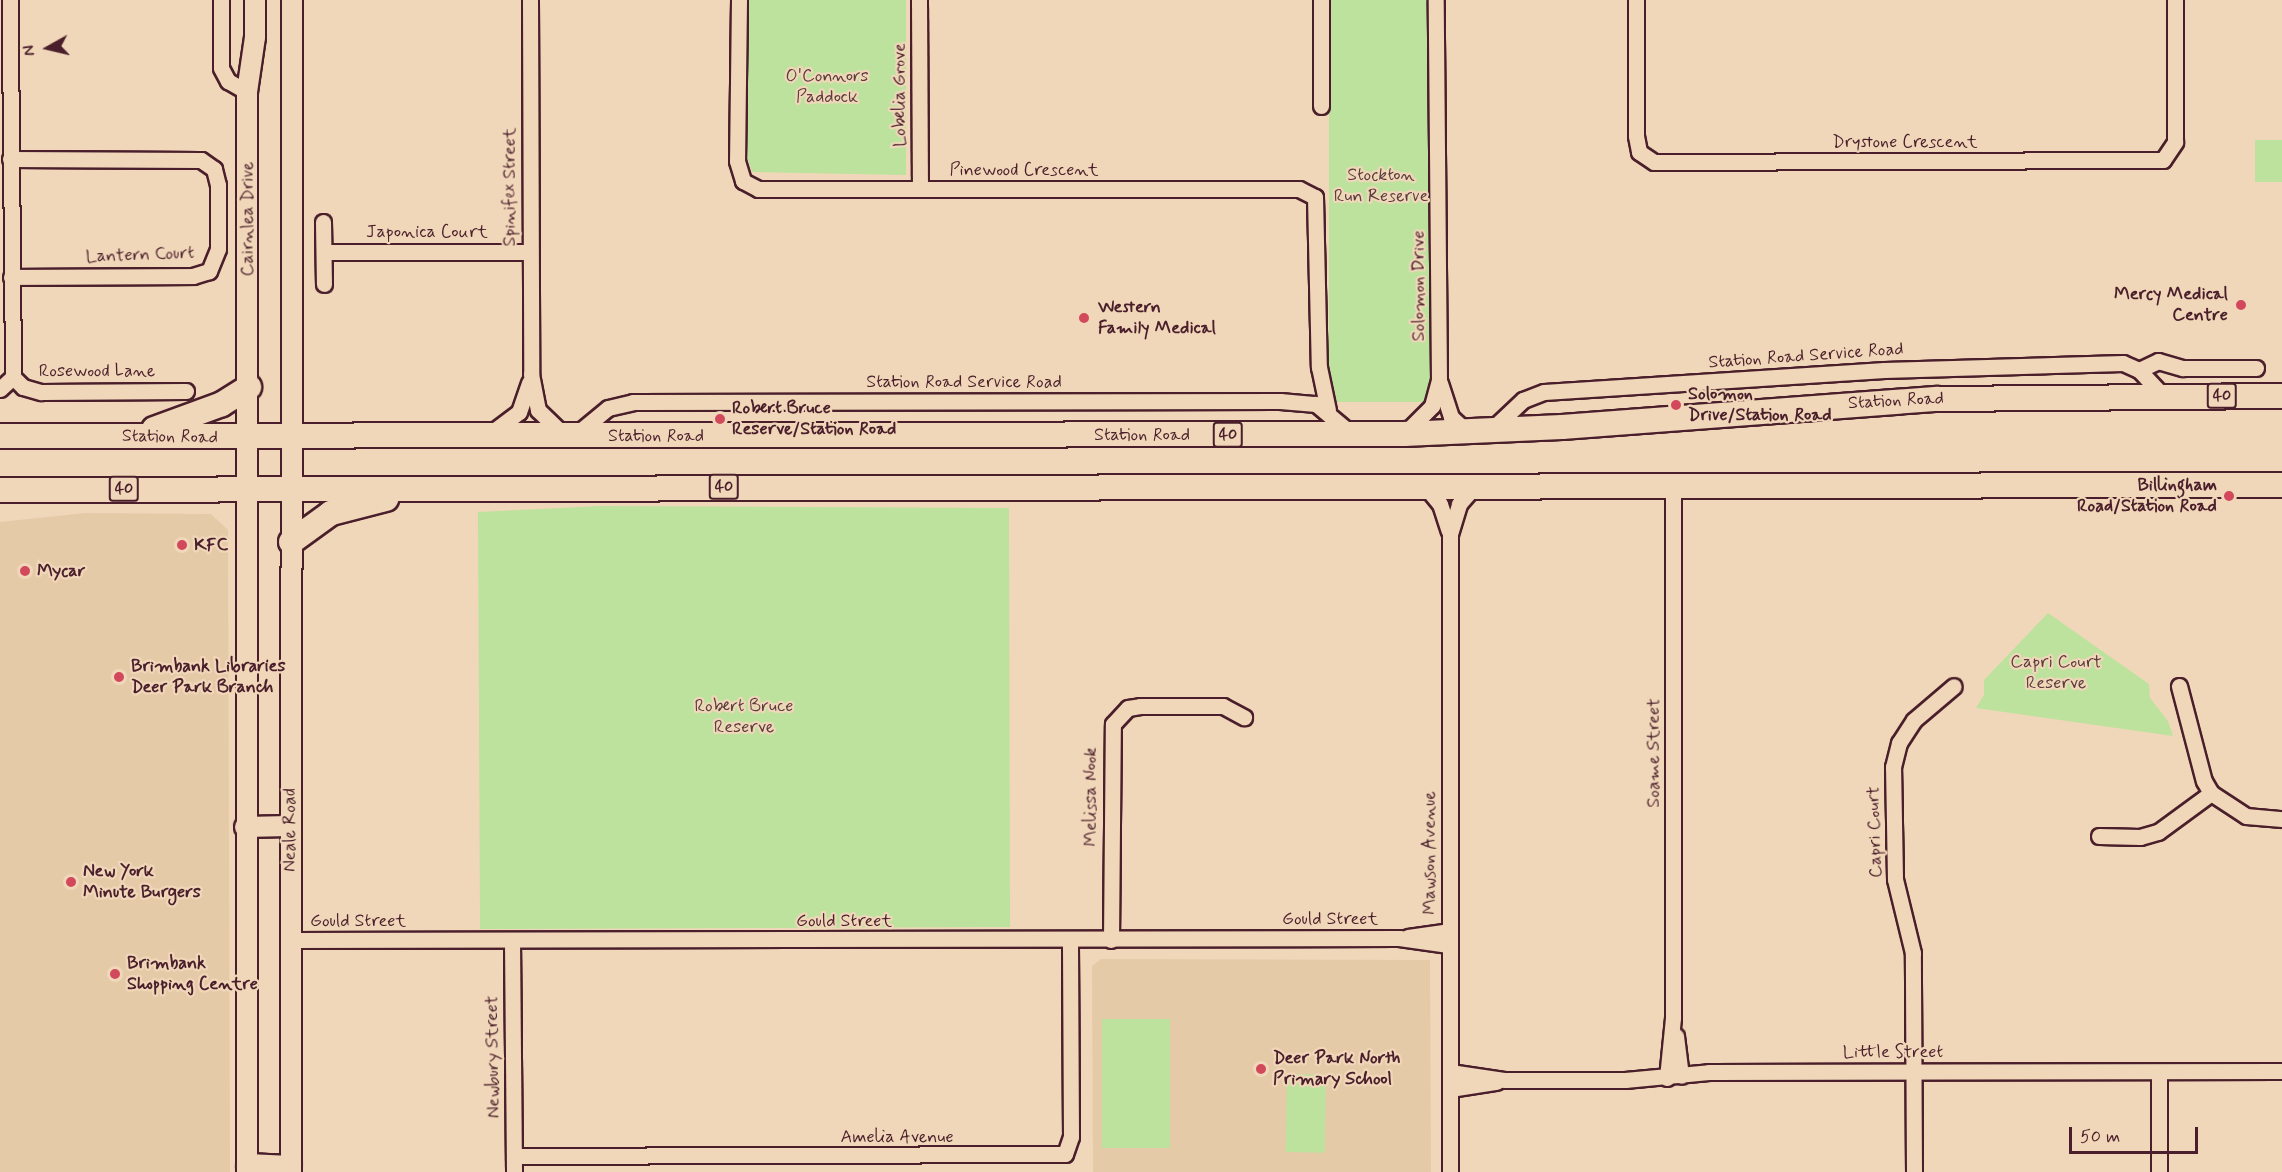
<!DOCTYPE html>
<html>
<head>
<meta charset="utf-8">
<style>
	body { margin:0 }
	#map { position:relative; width:2282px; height:1172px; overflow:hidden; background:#f1d7b9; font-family:Mynerve,sans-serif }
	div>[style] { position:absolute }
	.built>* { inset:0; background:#e5caa8 }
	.green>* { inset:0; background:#bce29d; transform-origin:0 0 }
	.roads { filter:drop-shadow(2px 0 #4a1f2b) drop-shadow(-2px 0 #4a1f2b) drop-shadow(0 2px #4a1f2b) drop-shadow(0 -2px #4a1f2b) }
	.minor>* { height:15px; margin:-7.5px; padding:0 7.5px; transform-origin:7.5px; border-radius:7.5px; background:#f1d7b9 }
	.tertiary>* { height:20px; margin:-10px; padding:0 10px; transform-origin:10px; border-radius:10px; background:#f1d7b9 }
	.primary>* { height:24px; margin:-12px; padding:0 12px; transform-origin:12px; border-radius:12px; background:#f1d7b9 }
	.dots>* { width:16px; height:16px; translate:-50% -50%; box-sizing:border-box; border:3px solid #f1d7b9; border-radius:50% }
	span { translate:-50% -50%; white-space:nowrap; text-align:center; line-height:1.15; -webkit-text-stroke:4.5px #f1d7b9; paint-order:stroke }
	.shield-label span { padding:2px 4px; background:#f1d7b9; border:2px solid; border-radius:4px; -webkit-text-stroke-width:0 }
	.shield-label { font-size:16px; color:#4a1f2b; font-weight:700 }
	.park-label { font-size:18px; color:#5b3c3c }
	.street-label { font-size:18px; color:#4a1f2b }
	.poi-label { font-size:18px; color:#4a1f2b; font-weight:700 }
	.right { translate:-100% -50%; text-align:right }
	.left { translate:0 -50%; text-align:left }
	.north { position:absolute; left:18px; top:18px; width:60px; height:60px; -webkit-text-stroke:4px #f1d7b9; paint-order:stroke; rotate:262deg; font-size:16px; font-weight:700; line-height:24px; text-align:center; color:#4a1f2b }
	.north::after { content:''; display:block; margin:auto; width:21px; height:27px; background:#4a1f2b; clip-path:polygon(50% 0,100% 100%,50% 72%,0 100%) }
	.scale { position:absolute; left:2069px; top:1127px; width:129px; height:27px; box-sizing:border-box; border:3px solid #4a1f2b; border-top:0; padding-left:8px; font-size:18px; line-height:21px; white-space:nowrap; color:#4a1f2b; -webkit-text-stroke:4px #f1d7b9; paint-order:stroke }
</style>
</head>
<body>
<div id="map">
	<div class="built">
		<div style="clip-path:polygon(85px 513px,211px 514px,228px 530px,230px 1172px,0 1172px,0 522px)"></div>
		<div style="clip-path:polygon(1101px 959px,1430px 960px,1431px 1172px,1093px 1172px,1092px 966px)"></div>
	</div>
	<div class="green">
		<div style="clip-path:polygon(748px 0,906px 0,906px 175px,752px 172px,747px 157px)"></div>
		<div style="left:1329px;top:0;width:102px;height:402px"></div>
		<div style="left:2255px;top:140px;width:27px;height:42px"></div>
		<div style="clip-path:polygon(600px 506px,1009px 508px,1010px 927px,480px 929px,478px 512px)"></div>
		<div style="clip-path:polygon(2048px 613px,2149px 684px,2150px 698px,2168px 721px,2173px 736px,1976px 708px,1984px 695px,1984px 680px)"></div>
		<div style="left:1102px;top:1019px;width:68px;height:129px"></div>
		<div style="left:1287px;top:1074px;width:39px;height:78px;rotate:1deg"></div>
	</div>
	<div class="roads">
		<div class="minor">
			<div style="left:221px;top:0;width:68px;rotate:90deg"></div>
			<div style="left:221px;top:68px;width:15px;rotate:62deg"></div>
			<div style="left:228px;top:81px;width:22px;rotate:30deg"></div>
			<div style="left:530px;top:0;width:374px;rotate:89.8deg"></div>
			<div style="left:531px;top:374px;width:37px;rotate:79deg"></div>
			<div style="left:538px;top:410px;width:36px;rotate:44deg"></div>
			<div style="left:739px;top:0;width:161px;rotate:90.7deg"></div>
			<div style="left:737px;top:161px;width:21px;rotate:73deg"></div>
			<div style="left:743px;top:181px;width:17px;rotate:28deg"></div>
			<div style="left:758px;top:189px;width:541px"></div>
			<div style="left:1299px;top:189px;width:18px;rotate:27deg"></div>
			<div style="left:1315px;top:197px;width:170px;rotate:88.7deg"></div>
			<div style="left:1319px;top:367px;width:44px;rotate:78.2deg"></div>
			<div style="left:919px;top:0;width:189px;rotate:89.7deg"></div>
			<div style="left:1636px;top:0;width:136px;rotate:90deg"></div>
			<div style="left:1636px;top:136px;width:16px;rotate:79deg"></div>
			<div style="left:1639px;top:152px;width:18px;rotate:34deg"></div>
			<div style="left:1654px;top:162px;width:509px;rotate:-0.23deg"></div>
			<div style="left:2163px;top:160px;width:22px;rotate:-56deg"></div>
			<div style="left:2175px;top:142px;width:142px;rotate:-90deg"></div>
			<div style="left:1321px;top:106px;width:106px;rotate:-90deg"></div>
			<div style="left:10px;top:159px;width:191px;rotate:0.3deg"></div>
			<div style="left:201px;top:160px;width:16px;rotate:35deg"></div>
			<div style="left:214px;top:169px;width:16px;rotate:76deg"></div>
			<div style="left:218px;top:185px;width:64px;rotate:90deg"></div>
			<div style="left:218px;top:249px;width:24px;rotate:112deg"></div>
			<div style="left:209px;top:271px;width:17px;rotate:163deg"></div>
			<div style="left:193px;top:276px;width:182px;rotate:179.7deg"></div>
			<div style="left:323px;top:222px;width:62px;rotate:89.1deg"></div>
			<div style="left:324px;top:252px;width:206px"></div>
			<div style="left:2139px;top:370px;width:21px;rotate:-25deg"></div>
			<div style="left:2158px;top:361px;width:26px;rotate:16deg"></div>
			<div style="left:2183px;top:368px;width:73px"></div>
			<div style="left:13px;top:377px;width:14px;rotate:45deg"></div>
			<div style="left:23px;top:387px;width:19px;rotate:16deg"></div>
			<div style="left:41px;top:392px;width:145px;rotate:-0.4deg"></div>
			<div style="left:1440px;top:383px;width:36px;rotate:72deg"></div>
			<div style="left:1451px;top:417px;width:23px;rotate:43deg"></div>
			<div style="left:0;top:389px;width:18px;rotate:-43deg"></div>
			<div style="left:13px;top:377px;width:377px;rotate:-90.5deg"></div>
			<div style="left:1489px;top:432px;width:47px;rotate:-43.3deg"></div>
			<div style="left:1523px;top:400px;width:22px;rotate:-21deg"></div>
			<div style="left:1544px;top:392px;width:341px;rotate:-3.7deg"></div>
			<div style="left:1884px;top:370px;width:239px;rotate:-1.7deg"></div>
			<div style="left:2123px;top:363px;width:17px;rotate:24deg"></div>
			<div style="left:2139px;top:370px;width:35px;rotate:47deg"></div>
			<div style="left:491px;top:433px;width:35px;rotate:-37deg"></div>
			<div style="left:519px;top:412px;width:31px;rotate:-71deg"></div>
			<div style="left:1404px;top:434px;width:40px;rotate:-45deg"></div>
			<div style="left:1432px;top:406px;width:27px;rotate:-75deg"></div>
			<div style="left:1439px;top:380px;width:380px;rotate:-90.5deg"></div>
			<div style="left:574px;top:436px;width:44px;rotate:-39.5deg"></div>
			<div style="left:608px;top:408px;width:26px;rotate:-13deg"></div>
			<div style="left:633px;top:402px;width:647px;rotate:-0.09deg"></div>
			<div style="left:1280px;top:401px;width:36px;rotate:5deg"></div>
			<div style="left:1316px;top:404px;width:48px;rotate:40deg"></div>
			<div style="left:1426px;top:487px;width:22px;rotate:51deg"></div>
			<div style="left:1440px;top:504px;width:28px;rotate:72deg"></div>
			<div style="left:2179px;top:686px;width:98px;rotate:75.3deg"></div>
			<div style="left:2204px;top:781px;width:14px;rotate:60deg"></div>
			<div style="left:2211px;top:793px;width:42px;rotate:33.3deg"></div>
			<div style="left:2246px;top:816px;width:36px;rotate:5deg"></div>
			<div style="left:2099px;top:836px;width:41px;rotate:1.4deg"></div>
			<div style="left:2140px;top:837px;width:19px;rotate:-16deg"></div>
			<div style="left:2158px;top:832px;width:66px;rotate:-36.3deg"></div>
			<div style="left:1408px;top:937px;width:41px;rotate:-8.3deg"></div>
			<div style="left:289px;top:940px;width:1110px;rotate:-0.1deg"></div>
			<div style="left:1399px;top:938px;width:50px;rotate:8deg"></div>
			<div style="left:1111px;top:940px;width:216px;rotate:-89.5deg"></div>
			<div style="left:1113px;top:724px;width:22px;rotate:-47deg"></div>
			<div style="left:1128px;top:708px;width:12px;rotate:-9deg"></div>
			<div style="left:1140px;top:706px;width:83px"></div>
			<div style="left:1223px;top:706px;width:24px;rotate:28deg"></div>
			<div style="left:512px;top:941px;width:231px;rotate:89.5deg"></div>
			<div style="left:1676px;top:1036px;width:40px;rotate:82.9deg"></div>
			<div style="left:1450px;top:1072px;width:56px;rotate:8.3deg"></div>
			<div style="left:1505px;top:1080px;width:120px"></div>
			<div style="left:1625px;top:1080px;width:84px;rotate:-5.4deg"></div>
			<div style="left:1709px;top:1072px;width:573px;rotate:-0.1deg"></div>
			<div style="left:2159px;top:1072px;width:100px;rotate:90deg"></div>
			<div style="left:1667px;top:1078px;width:60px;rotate:-84.3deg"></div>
			<div style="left:1673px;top:1018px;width:531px;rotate:-90deg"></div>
			<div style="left:1450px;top:1089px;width:47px;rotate:-8.7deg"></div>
			<div style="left:514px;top:1156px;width:551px;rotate:-0.21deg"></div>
			<div style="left:1065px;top:1154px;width:18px;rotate:-71deg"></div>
			<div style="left:1071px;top:1137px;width:197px;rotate:-90.3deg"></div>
			<div style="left:1450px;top:1172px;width:638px;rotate:-90deg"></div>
			<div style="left:1450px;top:534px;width:31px;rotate:-73deg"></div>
			<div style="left:1459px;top:504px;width:23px;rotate:-49deg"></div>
			<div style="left:1914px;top:1172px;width:219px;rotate:-90.3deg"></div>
			<div style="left:1913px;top:953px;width:76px;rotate:-103.7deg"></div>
			<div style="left:1895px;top:879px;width:112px;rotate:-91deg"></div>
			<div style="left:1893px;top:767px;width:25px;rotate:-76deg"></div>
			<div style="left:1899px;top:743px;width:27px;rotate:-57deg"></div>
			<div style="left:1914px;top:720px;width:52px;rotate:-40.4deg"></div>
		</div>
		<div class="tertiary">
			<div style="left:245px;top:827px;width:44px;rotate:-1.3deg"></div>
			<div style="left:247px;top:1164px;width:44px;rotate:2.6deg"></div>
			<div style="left:247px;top:1172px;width:1080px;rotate:-90deg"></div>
			<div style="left:247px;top:92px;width:56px;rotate:-81.7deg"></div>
			<div style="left:255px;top:37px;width:37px;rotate:-90deg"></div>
			<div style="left:291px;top:1172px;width:1172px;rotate:-89.95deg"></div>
		</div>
		<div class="primary">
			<div style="left:154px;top:429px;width:72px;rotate:-20.2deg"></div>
			<div style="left:222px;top:404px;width:32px;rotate:-32deg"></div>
			<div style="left:0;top:436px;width:1404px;rotate:-0.08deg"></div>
			<div style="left:1404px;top:434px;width:158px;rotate:-2.5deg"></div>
			<div style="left:1562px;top:427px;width:377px;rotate:-4.3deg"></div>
			<div style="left:1938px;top:399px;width:344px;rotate:-0.5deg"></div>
			<div style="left:0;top:490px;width:2282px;rotate:-0.13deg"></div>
			<div style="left:291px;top:542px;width:49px;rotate:-35.9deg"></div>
			<div style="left:331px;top:513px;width:57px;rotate:-14.3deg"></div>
		</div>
	</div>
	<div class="dots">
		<div style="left:2241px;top:305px;background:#d1495b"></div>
		<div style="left:1084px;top:318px;background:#d1495b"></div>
		<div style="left:1676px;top:405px;background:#d1495b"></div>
		<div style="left:720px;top:419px;background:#d1495b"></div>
		<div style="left:2229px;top:496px;background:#d1495b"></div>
		<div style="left:182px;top:545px;background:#d1495b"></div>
		<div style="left:25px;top:571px;background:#d1495b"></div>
		<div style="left:119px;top:677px;background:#d1495b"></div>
		<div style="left:71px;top:882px;background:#d1495b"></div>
		<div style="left:115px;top:974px;background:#d1495b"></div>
		<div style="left:1261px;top:1069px;background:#d1495b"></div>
	</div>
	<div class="shield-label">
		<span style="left:2222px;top:396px">40</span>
		<span style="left:1228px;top:435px">40</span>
		<span style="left:724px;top:487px">40</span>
		<span style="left:124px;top:489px">40</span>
	</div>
	<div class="park-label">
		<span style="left:827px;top:87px">O'Connors<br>Paddock</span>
		<span style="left:1381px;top:186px">Stockton<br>Run Reserve</span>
		<span style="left:2056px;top:673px">Capri Court<br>Reserve</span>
		<span style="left:744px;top:717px">Robert Bruce<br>Reserve</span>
	</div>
	<div class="street-label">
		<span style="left:900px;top:95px;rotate:-90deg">Lobelia Grove</span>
		<span style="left:1905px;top:142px">Drystone Crescent</span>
		<span style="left:1024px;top:170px">Pinewood Crescent</span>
		<span style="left:510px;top:187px;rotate:-90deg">Spinifex Street</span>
		<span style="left:248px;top:219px;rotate:-90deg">Cairnlea Drive</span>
		<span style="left:427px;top:232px">Japonica Court</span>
		<span style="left:140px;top:255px;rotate:-2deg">Lantern Court</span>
		<span style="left:1419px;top:286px;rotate:-90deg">Solomon Drive</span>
		<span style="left:1806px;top:356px;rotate:-4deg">Station Road Service Road</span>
		<span style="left:97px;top:371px">Rosewood Lane</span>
		<span style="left:964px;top:382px">Station Road Service Road</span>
		<span style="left:1896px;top:401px;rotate:-3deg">Station Road</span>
		<span style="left:1142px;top:435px">Station Road</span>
		<span style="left:656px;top:436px">Station Road</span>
		<span style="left:170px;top:437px;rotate:1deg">Station Road</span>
		<span style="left:1654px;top:753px;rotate:-90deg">Soame Street</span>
		<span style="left:1091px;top:797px;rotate:-90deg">Melissa Nook</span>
		<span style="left:290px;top:830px;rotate:-90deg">Neale Road</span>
		<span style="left:1875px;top:832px;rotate:-92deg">Capri Court</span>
		<span style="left:1430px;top:853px;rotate:-90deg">Mawson Avenue</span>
		<span style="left:1330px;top:919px">Gould Street</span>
		<span style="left:358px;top:921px">Gould Street</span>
		<span style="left:844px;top:921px">Gould Street</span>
		<span style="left:1893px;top:1052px">Little Street</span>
		<span style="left:493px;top:1057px;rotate:-91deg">Newbury Street</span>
		<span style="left:897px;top:1137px">Amelia Avenue</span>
	</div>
	<div class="poi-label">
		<span class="right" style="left:2228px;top:305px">Mercy Medical<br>Centre</span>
		<span class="left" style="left:1098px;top:318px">Western<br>Family Medical</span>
		<span class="left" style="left:1688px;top:405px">Solomon<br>Drive/Station Road</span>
		<span class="left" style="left:732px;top:419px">Robert Bruce<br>Reserve/Station Road</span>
		<span class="right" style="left:2217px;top:496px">Billingham<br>Road/Station Road</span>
		<span class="left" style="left:194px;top:545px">KFC</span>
		<span class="left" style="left:37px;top:571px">Mycar</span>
		<span class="left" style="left:131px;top:677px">Brimbank Libraries<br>Deer Park Branch</span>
		<span class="left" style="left:83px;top:882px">New York<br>Minute Burgers</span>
		<span class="left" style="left:127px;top:974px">Brimbank<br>Shopping Centre</span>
		<span class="left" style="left:1273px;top:1069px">Deer Park North<br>Primary School</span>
	</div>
	<div class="north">N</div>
	<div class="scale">50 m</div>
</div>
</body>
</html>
